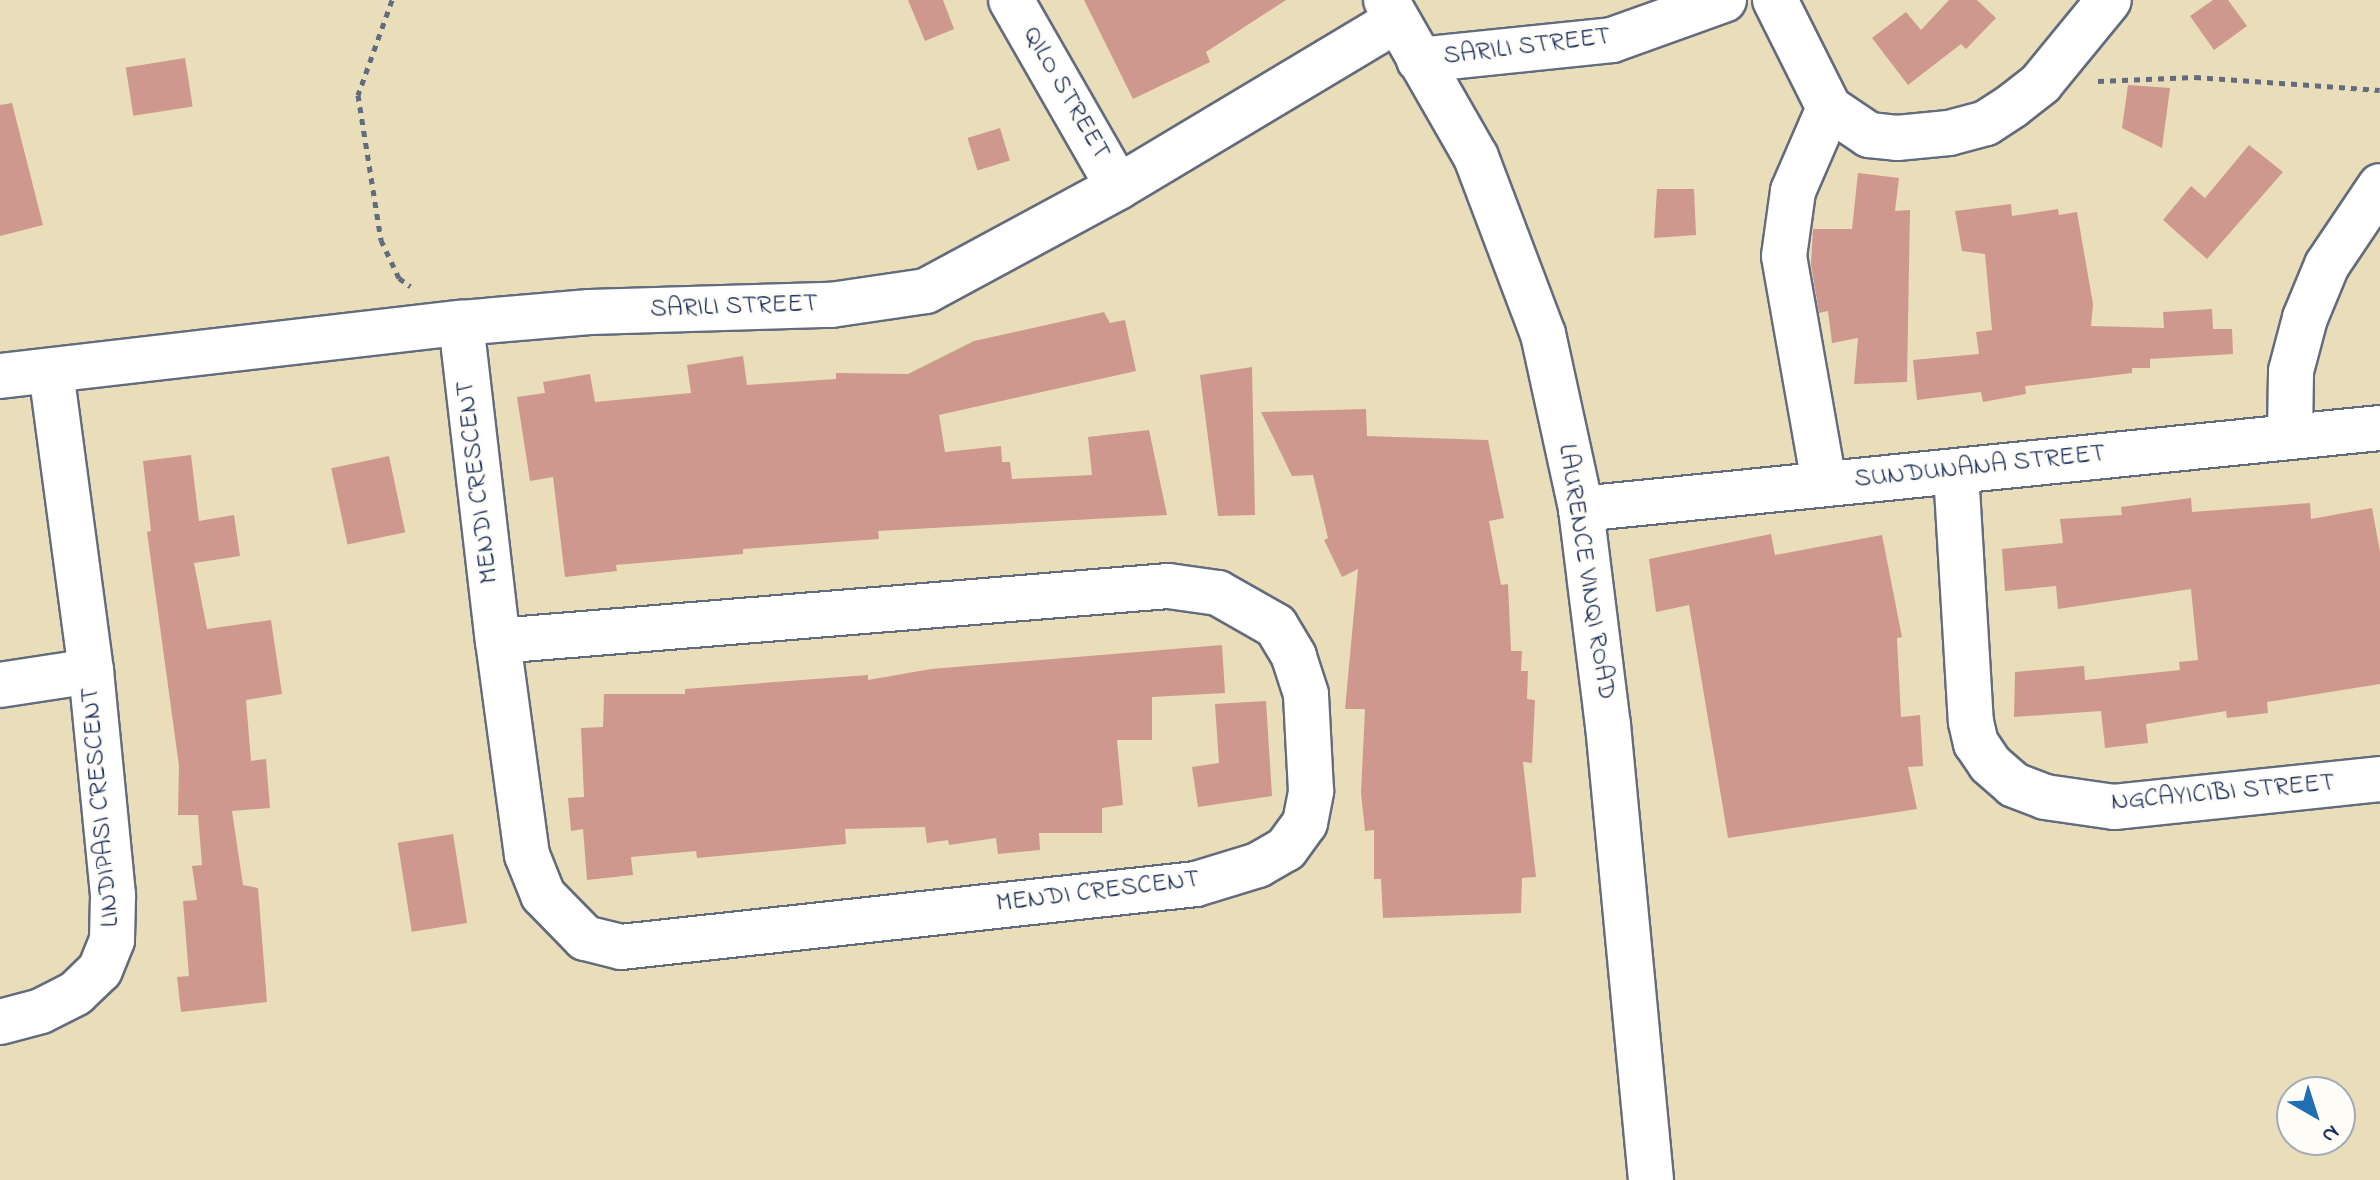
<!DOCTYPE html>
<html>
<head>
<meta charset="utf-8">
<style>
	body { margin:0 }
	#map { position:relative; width:2380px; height:1180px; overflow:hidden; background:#e9deb9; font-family:"Indie Flower",sans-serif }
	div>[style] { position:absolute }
	.building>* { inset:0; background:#cf988e; transform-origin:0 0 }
	.path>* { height:5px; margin-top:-2.5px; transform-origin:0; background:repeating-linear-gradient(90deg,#636c7e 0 6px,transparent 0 12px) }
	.roads { filter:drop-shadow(2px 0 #636c7e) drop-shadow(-2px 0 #636c7e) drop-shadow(0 2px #636c7e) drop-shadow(0 -2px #636c7e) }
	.minor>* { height:44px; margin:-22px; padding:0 22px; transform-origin:22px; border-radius:22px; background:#fff }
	span { translate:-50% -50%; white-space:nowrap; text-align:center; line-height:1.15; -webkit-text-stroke:6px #fdfcf7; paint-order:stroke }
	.street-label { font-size:26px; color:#1b2f5e }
	.north { position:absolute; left:2276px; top:1076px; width:80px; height:80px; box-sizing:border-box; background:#fdfcf7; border:2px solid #a3aaba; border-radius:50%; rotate:141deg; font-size:22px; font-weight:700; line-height:32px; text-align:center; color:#1b2f5e }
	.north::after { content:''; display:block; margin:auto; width:28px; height:36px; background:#1f6fb2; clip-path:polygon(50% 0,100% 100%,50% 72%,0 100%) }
</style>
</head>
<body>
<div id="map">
	<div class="building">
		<div style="clip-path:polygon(908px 0,943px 0,954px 29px,925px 41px)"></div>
		<div style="clip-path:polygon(1084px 0,1286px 0,1206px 52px,1210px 62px,1133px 99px)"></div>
		<div style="clip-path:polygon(1949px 0,1977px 0,1996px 18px,1966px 49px,1961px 44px,1908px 85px,1872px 38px,1906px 12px,1921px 30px)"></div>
		<div style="clip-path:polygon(2213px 0,2228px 0,2247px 26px,2214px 50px,2190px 16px)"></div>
		<div style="left:185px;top:58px;width:49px;height:60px;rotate:81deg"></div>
		<div style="clip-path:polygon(2128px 85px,2170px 88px,2162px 148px,2122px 128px)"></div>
		<div style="clip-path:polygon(12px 103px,43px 225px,0 236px,0 105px)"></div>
		<div style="left:1000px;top:128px;width:34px;height:34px;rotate:73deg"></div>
		<div style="clip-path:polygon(2249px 145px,2283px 172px,2207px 259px,2163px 220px,2191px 186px,2205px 198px)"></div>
		<div style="clip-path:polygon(1858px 173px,1899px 178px,1895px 211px,1910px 210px,1907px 382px,1854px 384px,1858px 338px,1832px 343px,1828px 311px,1819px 313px,1811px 264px,1813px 229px,1852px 229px)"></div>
		<div style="clip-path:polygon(1657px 189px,1694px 189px,1696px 235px,1654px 238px)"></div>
		<div style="clip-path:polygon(2011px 204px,2012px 216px,2058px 209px,2059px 215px,2077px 212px,2093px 304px,2091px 326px,2164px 328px,2163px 312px,2212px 309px,2213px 329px,2232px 329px,2233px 354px,2150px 359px,2150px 368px,2132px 368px,2132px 373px,2025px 386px,2026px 394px,1983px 402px,1981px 392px,1917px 400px,1913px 360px,1979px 354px,1976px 332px,1992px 330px,1985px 254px,1962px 251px,1955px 211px)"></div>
		<div style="clip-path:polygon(1104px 312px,1110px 323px,1125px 320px,1136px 371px,939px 415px,945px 452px,1001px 446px,1002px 462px,1010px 462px,1012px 479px,1092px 475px,1088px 437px,1149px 430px,1167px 515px,878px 531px,879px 539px,743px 549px,743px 554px,616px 565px,617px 571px,565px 577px,553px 477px,530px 481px,517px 397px,545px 393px,543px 382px,590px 374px,595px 402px,691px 393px,687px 365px,743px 356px,747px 385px,836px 379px,836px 373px,908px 374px,974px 341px)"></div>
		<div style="clip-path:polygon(1252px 367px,1255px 515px,1218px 516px,1200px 375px)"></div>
		<div style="clip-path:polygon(1366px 409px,1367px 436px,1488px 440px,1504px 518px,1489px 521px,1501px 585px,1508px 584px,1511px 651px,1522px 651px,1521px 671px,1528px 671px,1527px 699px,1535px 700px,1532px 763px,1523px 762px,1536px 877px,1522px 878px,1521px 913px,1383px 918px,1381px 879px,1374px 879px,1374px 830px,1365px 831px,1361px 793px,1365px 709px,1345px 709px,1358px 569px,1342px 577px,1324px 540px,1328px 538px,1313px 475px,1292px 476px,1261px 412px)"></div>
		<div style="clip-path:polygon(191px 455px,199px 521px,234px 515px,240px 556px,194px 563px,207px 629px,271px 620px,282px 694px,246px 700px,251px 761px,266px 759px,270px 808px,232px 811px,243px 885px,258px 888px,267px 1002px,181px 1012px,177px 977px,189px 976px,183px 901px,197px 900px,192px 866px,202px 865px,198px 815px,178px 815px,179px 766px,147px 532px,151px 531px,143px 461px)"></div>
		<div style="left:389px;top:456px;width:78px;height:59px;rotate:78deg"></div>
		<div style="clip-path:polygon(2191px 498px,2192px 512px,2310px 503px,2311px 519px,2372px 508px,2380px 552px,2380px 684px,2267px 702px,2268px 713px,2227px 718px,2226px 711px,2146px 724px,2148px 743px,2105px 748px,2101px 711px,2014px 717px,2015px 672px,2084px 666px,2085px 680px,2180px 670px,2179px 662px,2198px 660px,2191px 589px,2058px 609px,2056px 586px,2005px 591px,2002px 549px,2063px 543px,2060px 519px,2122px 515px,2121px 507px)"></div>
		<div style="clip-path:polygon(1771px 534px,1775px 555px,1882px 535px,1902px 637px,1897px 638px,1901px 717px,1920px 715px,1923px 766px,1908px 767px,1917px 809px,1728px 838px,1689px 605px,1656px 612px,1649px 559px)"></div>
		<div style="clip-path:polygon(1222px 645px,1225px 693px,1152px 697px,1152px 740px,1117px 740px,1123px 805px,1102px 808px,1102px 833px,1039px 833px,1040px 850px,998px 854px,996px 838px,949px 845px,948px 840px,927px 843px,925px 827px,845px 829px,846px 844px,697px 858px,696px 851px,631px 857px,633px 875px,587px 880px,583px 829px,571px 831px,568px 798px,584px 797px,581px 728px,603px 727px,604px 694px,685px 694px,685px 689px,868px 675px,868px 680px,931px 669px)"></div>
		<div style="clip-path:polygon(1266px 701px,1272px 796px,1198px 807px,1192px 767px,1219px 763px,1215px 704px)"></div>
		<div style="left:453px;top:834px;width:90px;height:56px;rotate:81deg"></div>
	</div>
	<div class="path">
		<div style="left:392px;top:0;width:101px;rotate:109.7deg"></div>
		<div style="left:358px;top:95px;width:147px;rotate:81deg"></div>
		<div style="left:381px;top:240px;width:42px;rotate:64.7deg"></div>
		<div style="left:399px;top:278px;width:14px;rotate:36deg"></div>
		<div style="left:2098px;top:81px;width:97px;rotate:-2.4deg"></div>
		<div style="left:2195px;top:77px;width:185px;rotate:4deg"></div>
	</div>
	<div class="roads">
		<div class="minor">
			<div style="left:1011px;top:0;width:215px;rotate:60.2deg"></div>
			<div style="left:1386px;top:0;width:181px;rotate:60.2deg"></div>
			<div style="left:1476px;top:157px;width:189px;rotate:69.3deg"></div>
			<div style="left:1543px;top:334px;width:179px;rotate:77.7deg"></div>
			<div style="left:1581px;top:509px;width:218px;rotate:82.9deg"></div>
			<div style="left:1608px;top:725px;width:457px;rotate:84.6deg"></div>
			<div style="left:1775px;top:0;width:121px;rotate:63.4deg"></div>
			<div style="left:1829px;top:108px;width:48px;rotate:34deg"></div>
			<div style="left:1869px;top:135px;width:28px;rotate:6deg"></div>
			<div style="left:1897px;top:138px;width:52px;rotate:-5.5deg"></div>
			<div style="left:1949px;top:133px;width:38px;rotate:-15deg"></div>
			<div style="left:1986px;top:123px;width:31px;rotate:-33deg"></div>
			<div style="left:2012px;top:106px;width:37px;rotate:-38deg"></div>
			<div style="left:2041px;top:83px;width:107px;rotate:-50.7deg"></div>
			<div style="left:1419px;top:60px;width:194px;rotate:-5.9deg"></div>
			<div style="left:1612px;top:40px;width:119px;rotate:-19.7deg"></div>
			<div style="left:461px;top:323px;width:320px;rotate:83.4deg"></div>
			<div style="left:498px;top:641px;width:216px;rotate:82.3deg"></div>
			<div style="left:527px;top:855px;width:43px;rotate:68.2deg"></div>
			<div style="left:543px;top:895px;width:60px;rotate:45.7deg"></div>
			<div style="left:585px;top:938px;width:37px;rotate:14deg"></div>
			<div style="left:621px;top:947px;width:578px;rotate:-6.25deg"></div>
			<div style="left:1196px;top:884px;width:65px;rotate:-17deg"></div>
			<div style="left:1258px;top:865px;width:32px;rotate:-30deg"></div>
			<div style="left:1286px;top:849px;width:32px;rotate:-54deg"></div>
			<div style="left:1305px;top:823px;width:33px;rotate:-79deg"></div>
			<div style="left:1311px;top:791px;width:97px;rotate:-93deg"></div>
			<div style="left:1306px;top:694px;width:40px;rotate:-108deg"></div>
			<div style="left:1294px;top:656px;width:35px;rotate:-121deg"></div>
			<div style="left:1276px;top:626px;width:67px;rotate:-150.4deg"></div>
			<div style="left:1218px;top:593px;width:50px;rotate:-172deg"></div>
			<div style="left:1168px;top:586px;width:672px;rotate:175.31deg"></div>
			<div style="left:0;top:376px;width:464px;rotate:-6.6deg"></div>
			<div style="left:461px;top:323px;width:129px;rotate:-4.9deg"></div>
			<div style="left:590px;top:312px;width:241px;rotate:-1.7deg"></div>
			<div style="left:831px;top:305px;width:96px;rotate:-8.4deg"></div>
			<div style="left:926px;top:291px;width:218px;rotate:-28.4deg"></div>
			<div style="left:1118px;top:187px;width:325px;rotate:-30.9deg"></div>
			<div style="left:2290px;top:436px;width:65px;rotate:-89.1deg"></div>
			<div style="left:2291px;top:371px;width:55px;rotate:-75.2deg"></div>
			<div style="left:2305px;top:318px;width:57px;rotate:-67.5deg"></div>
			<div style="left:2327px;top:265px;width:95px;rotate:-56.1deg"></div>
			<div style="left:1956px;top:472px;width:250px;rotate:86.6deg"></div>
			<div style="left:1971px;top:722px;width:22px;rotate:77deg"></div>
			<div style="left:1976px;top:743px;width:25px;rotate:56deg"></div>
			<div style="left:1990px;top:764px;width:32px;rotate:41deg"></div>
			<div style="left:2014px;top:785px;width:33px;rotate:21deg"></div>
			<div style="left:2045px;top:797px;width:70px;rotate:8.2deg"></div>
			<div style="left:2114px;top:807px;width:267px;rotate:-6deg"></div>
			<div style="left:1824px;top:483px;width:230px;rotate:-100deg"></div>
			<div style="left:1784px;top:256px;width:66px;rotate:-82.1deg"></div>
			<div style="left:1793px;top:191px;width:90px;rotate:-66.6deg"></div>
			<div style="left:1581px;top:509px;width:803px;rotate:-5.79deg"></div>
			<div style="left:0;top:685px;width:92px;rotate:-8.7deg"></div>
			<div style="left:0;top:1022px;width:42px;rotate:-15deg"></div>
			<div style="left:41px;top:1011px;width:39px;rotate:-27deg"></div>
			<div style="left:76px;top:993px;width:33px;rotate:-44deg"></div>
			<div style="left:100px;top:970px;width:32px;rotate:-68deg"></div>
			<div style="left:112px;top:940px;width:45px;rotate:-88.7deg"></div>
			<div style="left:113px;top:895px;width:225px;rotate:-95.6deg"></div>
			<div style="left:91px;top:671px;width:303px;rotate:-97.6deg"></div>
		</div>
	</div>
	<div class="street-label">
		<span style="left:1527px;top:48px;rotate:-7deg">SARILI STREET</span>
		<span style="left:1065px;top:94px;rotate:60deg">QILO STREET</span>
		<span style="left:734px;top:308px;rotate:-2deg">SARILI STREET</span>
		<span style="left:1980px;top:468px;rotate:-6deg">SUNDUNANA STREET</span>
		<span style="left:479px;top:482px;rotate:-97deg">MENDI CRESCENT</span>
		<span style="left:1585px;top:572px;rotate:81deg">LAURENCE VINQI ROAD</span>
		<span style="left:2223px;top:794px;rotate:-5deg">NGCAYICIBI STREET</span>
		<span style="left:102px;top:807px;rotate:-95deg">LINDIPASI CRESCENT</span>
		<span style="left:1098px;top:893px;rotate:-7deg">MENDI CRESCENT</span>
	</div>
	<div class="north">N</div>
</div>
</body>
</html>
